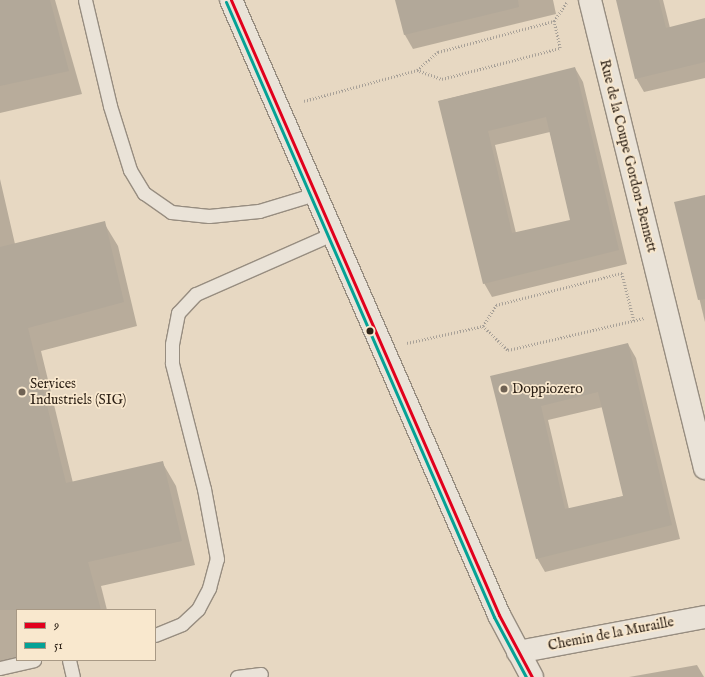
<!DOCTYPE html>
<html>
<head>
<meta charset="utf-8">
<style>
	body { margin:0 }
	#map { position:relative; width:705px; height:677px; overflow:hidden; background:#e7d8c2; font-family:"IM FELL English",serif }
	div>[style] { position:absolute }
	.shadow>* { inset:0; background:#0003 }
	.building>* { inset:0; background:#b2a899 }
	.path>* { height:2.5px; margin-top:-1.25px; transform-origin:0; background:repeating-linear-gradient(90deg,#a8a198 0 1px,transparent 0 3px) }
	.roads { filter:drop-shadow(1px 0 #978d80) drop-shadow(-1px 0 #978d80) drop-shadow(0 1px #978d80) drop-shadow(0 -1px #978d80) }
	.lane>* { height:13px; margin:-6.5px; padding:0 6.5px; transform-origin:6.5px; border-radius:6.5px; background:#eae3d8 }
	.street>* { height:22px; margin:-11px; padding:0 11px; transform-origin:11px; border-radius:11px; background:#eae3d8 }
	.secondary>* { height:22px; margin:-11px; padding:0 11px; transform-origin:11px; border-radius:11px; background:#eae3d8 }
	.bus-1>* { height:3px; margin:-1.5px; padding:0 1.5px; transform-origin:1.5px; border-radius:1.5px; background:#e2001d }
	.bus-2>* { height:3px; margin:-1.5px; padding:0 1.5px; transform-origin:1.5px; border-radius:1.5px; background:#05a296 }
	.dots>* { width:11px; height:11px; translate:-50% -50%; box-sizing:border-box; border:2px solid #f9e8ce; border-radius:50% }
	span { translate:-50% -50%; white-space:nowrap; text-align:center; line-height:1.15; -webkit-text-stroke:3.5px #f9e8ce; paint-order:stroke }
	.street-label { font-size:14px; color:#2f2318 }
	.poi-label { font-size:14px; color:#2f2318 }
	.left { translate:0 -50%; text-align:left }
	.legend { position:absolute; left:16px; top:609px; width:140px; height:52px; box-sizing:border-box; background:#f9e8ce; border:1px solid #a89985; margin:0; padding:5px 7px; list-style:none; font-size:12px; color:#2f2318 }
	.legend li { display:flex; align-items:center; gap:8px; height:20px }
	.legend b { width:20px; border:1px solid #a89985 }
</style>
</head>
<body>
<div id="map">
	<div class="shadow">
		<div style="clip-path:polygon(0 0,55px 0,82px 94px,0 113px)"></div>
		<div style="clip-path:polygon(396px 0,553px 0,556px 14px,413px 49px,405px 35px)"></div>
		<div style="clip-path:polygon(617px 0,663px 0,670px 28px,705px 19px,705px 78px,644px 92px,636px 78px)"></div>
		<div style="clip-path:polygon(evenodd,575px 68px,583px 82px,627px 264px,492px 297px,484px 283px,439px 101px,575px 68px,550px 132px,571px 221px,516px 233px,495px 145px,550px 132px)"></div>
		<div style="clip-path:polygon(0 179px,15px 244px,104px 223px,118px 246px,137px 326px,41px 351px,73px 483px,162px 462px,176px 486px,195px 565px,101px 586px,107px 610px,17px 610px,17px 659px,0 663px)"></div>
		<div style="clip-path:polygon(705px 196px,705px 322px,676px 203px)"></div>
		<div style="clip-path:polygon(evenodd,628px 344px,636px 358px,680px 539px,545px 572px,537px 558px,492px 377px,628px 344px,603px 407px,624px 496px,569px 509px,548px 420px,603px 407px)"></div>
		<div style="clip-path:polygon(697px 665px,704px 677px,629px 677px)"></div>
	</div>
	<div class="building">
		<div style="clip-path:polygon(0 0,50px 0,69px 71px,0 86px)"></div>
		<div style="clip-path:polygon(395px 0,518px 0,519px 7px,404px 35px)"></div>
		<div style="clip-path:polygon(616px 0,659px 0,666px 28px,705px 18px,705px 62px,635px 79px)"></div>
		<div style="clip-path:polygon(evenodd,575px 67px,619px 250px,483px 284px,438px 101px,575px 67px,546px 117px,570px 220px,512px 233px,488px 131px,546px 117px)"></div>
		<div style="clip-path:polygon(705px 195px,705px 299px,698px 300px,674px 202px)"></div>
		<div style="clip-path:polygon(105px 221px,124px 302px,28px 328px,66px 483px,163px 461px,182px 541px,88px 562px,101px 610px,0 610px,0 247px)"></div>
		<div style="clip-path:polygon(evenodd,628px 343px,672px 525px,536px 559px,490px 376px,628px 343px,598px 392px,623px 496px,565px 509px,541px 406px,598px 392px)"></div>
	</div>
	<div class="path">
		<div style="left:417px;top:70px;width:27px;rotate:20deg"></div>
		<div style="left:442px;top:79px;width:122px;rotate:-14.7deg"></div>
		<div style="left:560px;top:48px;width:28px;rotate:-103deg"></div>
		<div style="left:304px;top:101px;width:117px;rotate:-15.3deg"></div>
		<div style="left:417px;top:70px;width:28px;rotate:-41deg"></div>
		<div style="left:438px;top:52px;width:120px;rotate:-15deg"></div>
		<div style="left:554px;top:21px;width:23px;rotate:-56deg"></div>
		<div style="left:483px;top:326px;width:25px;rotate:-58deg"></div>
		<div style="left:496px;top:305px;width:130px;rotate:-14.3deg"></div>
		<div style="left:622px;top:273px;width:49px;rotate:75.7deg"></div>
		<div style="left:407px;top:343px;width:78px;rotate:-12.6deg"></div>
		<div style="left:483px;top:326px;width:35px;rotate:44deg"></div>
		<div style="left:508px;top:350px;width:140px;rotate:-13.2deg"></div>
	</div>
	<div class="roads">
		<div class="lane">
			<div style="left:85px;top:0;width:109px;rotate:76.7deg"></div>
			<div style="left:110px;top:106px;width:67px;rotate:72.6deg"></div>
			<div style="left:130px;top:170px;width:27px;rotate:59deg"></div>
			<div style="left:144px;top:193px;width:33px;rotate:35deg"></div>
			<div style="left:171px;top:212px;width:38px;rotate:6deg"></div>
			<div style="left:209px;top:216px;width:50px;rotate:-5.7deg"></div>
			<div style="left:259px;top:211px;width:59px;rotate:-16.9deg"></div>
			<div style="left:155px;top:635px;width:29px;rotate:-22deg"></div>
			<div style="left:182px;top:624px;width:22px;rotate:-43deg"></div>
			<div style="left:198px;top:609px;width:24px;rotate:-62deg"></div>
			<div style="left:209px;top:588px;width:30px;rotate:-75deg"></div>
			<div style="left:217px;top:559px;width:71px;rotate:-100.5deg"></div>
			<div style="left:204px;top:489px;width:130px;rotate:-104.3deg"></div>
			<div style="left:172px;top:363px;width:19px;rotate:-90deg"></div>
			<div style="left:172px;top:344px;width:32px;rotate:-79deg"></div>
			<div style="left:178px;top:313px;width:26px;rotate:-47deg"></div>
			<div style="left:196px;top:294px;width:149px;rotate:-23.8deg"></div>
			<div style="left:69px;top:660px;width:17px;rotate:77deg"></div>
			<div style="left:0;top:668px;width:35px;rotate:-13deg"></div>
			<div style="left:237px;top:677px;width:24px;rotate:-7deg"></div>
		</div>
		<div class="street">
			<div style="left:590px;top:0;width:482px;rotate:76.2deg"></div>
			<div style="left:518px;top:652px;width:190px;rotate:-10.6deg"></div>
		</div>
		<div class="secondary">
			<div style="left:231px;top:0;width:671px;rotate:66.45deg"></div>
			<div style="left:499px;top:615px;width:70px;rotate:62deg"></div>
		</div>
	</div>
	<div class="bus-1">
		<div style="left:231px;top:0;width:671px;rotate:66.45deg"></div>
		<div style="left:499px;top:615px;width:70px;rotate:62deg"></div>
	</div>
	<div class="bus-2">
		<div style="left:226px;top:2px;width:671px;rotate:66.45deg"></div>
		<div style="left:494px;top:617px;width:68px;rotate:61.9deg"></div>
	</div>
	<div class="dots">
		<div style="left:370px;top:331px;background:#2f2318"></div>
		<div style="left:504px;top:389px;background:#6f6254"></div>
		<div style="left:22px;top:392px;background:#6f6254"></div>
	</div>
	<div class="street-label">
		<span style="left:628px;top:156px;rotate:76deg">Rue de la Coupe Gordon-Bennett</span>
		<span style="left:611px;top:634px;rotate:-11deg">Chemin de la Muraille</span>
	</div>
	<div class="poi-label">
		<span class="left" style="left:30px;top:392px">Services<br>Industriels (SIG)</span>
		<span class="left" style="left:512px;top:389px">Doppiozero</span>
	</div>
	<ul class="legend">
	<li><b style="height:5px;background:#e2001d"></b>9</li>
	<li><b style="height:5px;background:#05a296"></b>51</li>
	</ul>
</div>
</body>
</html>
